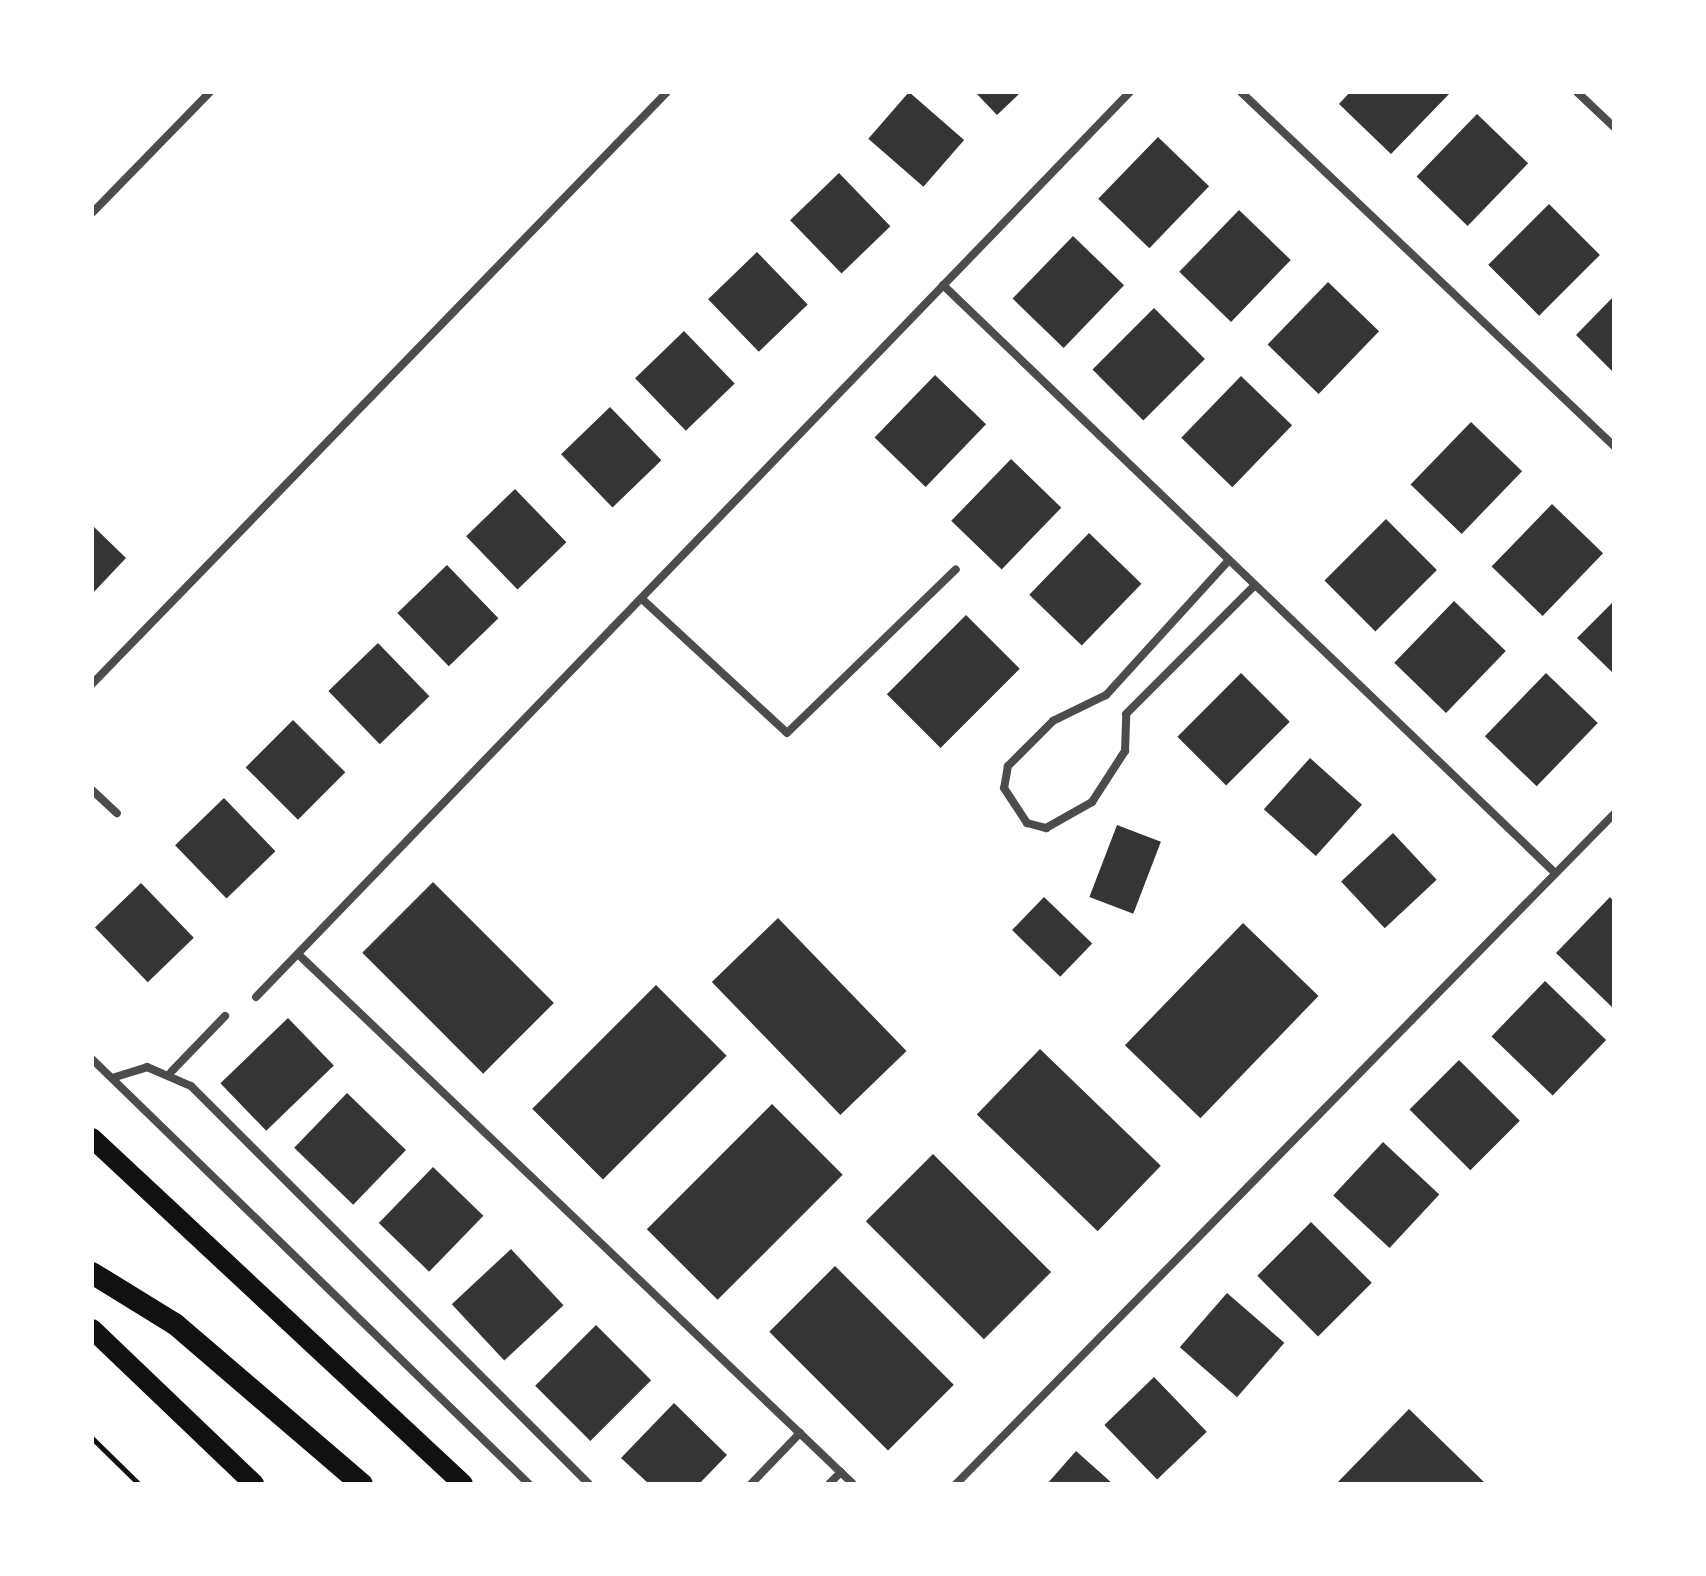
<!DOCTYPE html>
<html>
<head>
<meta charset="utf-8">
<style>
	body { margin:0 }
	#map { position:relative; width:1706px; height:1576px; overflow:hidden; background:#fff; font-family:"DejaVu Sans",sans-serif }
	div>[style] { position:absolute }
	.building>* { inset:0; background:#353535; transform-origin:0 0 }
	.path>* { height:5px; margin:-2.5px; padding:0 2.5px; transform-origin:2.5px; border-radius:2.5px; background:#111 }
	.minor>* { height:8px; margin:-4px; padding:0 4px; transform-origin:4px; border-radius:4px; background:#4c4c4c }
	.primary>* { height:20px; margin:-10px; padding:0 10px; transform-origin:10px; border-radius:10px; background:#111 }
	.trunk>* { height:22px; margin:-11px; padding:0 11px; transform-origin:11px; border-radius:11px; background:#111 }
	span { translate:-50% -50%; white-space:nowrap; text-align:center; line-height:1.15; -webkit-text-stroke:6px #fff; paint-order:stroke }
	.frame { position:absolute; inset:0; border:94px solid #fff; pointer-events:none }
</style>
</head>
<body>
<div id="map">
	<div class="building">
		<div style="left:909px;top:92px;width:73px;height:62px;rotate:41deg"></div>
		<div style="clip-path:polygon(975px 92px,1021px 92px,997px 115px)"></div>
		<div style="clip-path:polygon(1350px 92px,1451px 92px,1391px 154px,1339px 104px)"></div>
		<div style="left:1477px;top:114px;width:71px;height:87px;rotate:44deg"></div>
		<div style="left:1158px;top:137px;width:71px;height:86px;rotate:44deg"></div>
		<div style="left:839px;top:173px;width:74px;height:68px;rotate:46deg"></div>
		<div style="left:1549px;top:204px;width:72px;height:86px;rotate:45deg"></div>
		<div style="left:1239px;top:210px;width:72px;height:86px;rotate:44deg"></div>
		<div style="left:1073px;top:236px;width:71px;height:87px;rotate:44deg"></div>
		<div style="left:757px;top:252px;width:73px;height:68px;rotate:46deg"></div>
		<div style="left:1328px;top:282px;width:71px;height:87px;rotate:44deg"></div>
		<div style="clip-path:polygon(1614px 296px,1614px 373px,1576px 335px)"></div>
		<div style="left:1154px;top:308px;width:72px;height:87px;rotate:45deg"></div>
		<div style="left:684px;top:331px;width:73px;height:68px;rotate:46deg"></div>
		<div style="left:935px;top:375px;width:71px;height:87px;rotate:44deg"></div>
		<div style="left:1241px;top:376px;width:71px;height:86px;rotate:44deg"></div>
		<div style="left:610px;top:407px;width:74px;height:68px;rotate:46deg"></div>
		<div style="left:1471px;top:422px;width:71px;height:87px;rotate:44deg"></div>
		<div style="left:1011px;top:459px;width:70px;height:86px;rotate:44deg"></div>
		<div style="left:515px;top:489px;width:74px;height:68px;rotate:46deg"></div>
		<div style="left:1552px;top:504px;width:71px;height:87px;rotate:44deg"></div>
		<div style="left:1386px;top:519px;width:72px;height:87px;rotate:45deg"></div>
		<div style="clip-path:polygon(92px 525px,126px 558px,92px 594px)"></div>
		<div style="left:1089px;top:533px;width:73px;height:86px;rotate:44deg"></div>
		<div style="left:447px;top:565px;width:74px;height:69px;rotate:46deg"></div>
		<div style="left:1454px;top:601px;width:72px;height:86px;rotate:44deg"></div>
		<div style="clip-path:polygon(1614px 601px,1614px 674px,1577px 638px)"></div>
		<div style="left:966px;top:615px;width:76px;height:112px;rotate:45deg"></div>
		<div style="left:378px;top:643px;width:74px;height:69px;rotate:46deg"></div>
		<div style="left:1241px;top:673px;width:69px;height:90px;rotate:45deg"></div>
		<div style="left:1546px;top:673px;width:72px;height:88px;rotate:44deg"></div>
		<div style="left:293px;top:720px;width:74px;height:67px;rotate:45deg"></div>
		<div style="left:1310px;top:758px;width:70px;height:69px;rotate:42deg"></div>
		<div style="left:224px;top:798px;width:74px;height:68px;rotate:46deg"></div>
		<div style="left:1117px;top:825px;width:47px;height:77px;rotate:21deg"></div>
		<div style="left:1393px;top:833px;width:64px;height:71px;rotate:47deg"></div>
		<div style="left:433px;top:882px;width:171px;height:100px;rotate:45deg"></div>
		<div style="left:141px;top:883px;width:76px;height:64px;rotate:46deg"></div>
		<div style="left:1044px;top:897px;width:67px;height:46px;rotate:44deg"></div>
		<div style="clip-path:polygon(1610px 897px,1614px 902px,1614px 1009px,1556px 953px)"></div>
		<div style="left:778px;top:918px;width:185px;height:92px;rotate:46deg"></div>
		<div style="left:1243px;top:923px;width:105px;height:170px;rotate:44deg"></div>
		<div style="left:1545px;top:981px;width:85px;height:77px;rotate:44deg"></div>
		<div style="left:656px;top:985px;width:100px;height:175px;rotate:45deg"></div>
		<div style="left:288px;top:1018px;width:66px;height:94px;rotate:46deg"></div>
		<div style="left:1040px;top:1049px;width:168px;height:91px;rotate:44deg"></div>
		<div style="left:1459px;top:1060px;width:86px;height:70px;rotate:45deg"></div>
		<div style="left:347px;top:1093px;width:82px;height:76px;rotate:44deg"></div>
		<div style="left:772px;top:1104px;width:100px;height:177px;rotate:45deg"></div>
		<div style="left:1383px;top:1142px;width:77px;height:73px;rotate:43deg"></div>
		<div style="left:933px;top:1154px;width:167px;height:95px;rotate:45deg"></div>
		<div style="left:433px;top:1167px;width:70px;height:78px;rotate:44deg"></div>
		<div style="left:1311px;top:1222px;width:86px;height:76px;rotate:45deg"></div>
		<div style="left:511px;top:1249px;width:77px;height:81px;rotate:47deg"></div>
		<div style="left:835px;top:1266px;width:168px;height:93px;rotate:45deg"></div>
		<div style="left:1227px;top:1293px;width:76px;height:72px;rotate:41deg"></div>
		<div style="left:596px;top:1325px;width:78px;height:86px;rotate:45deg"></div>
		<div style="left:1154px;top:1377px;width:76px;height:69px;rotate:46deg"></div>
		<div style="clip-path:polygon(674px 1403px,727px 1455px,699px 1484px,649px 1484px,621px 1458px)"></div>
		<div style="clip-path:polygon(1409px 1409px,1486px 1484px,1336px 1484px)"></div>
		<div style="clip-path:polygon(1076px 1451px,1113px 1484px,1047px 1484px)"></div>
	</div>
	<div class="path">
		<div style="left:92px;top:1438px;width:66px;rotate:44.4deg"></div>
	</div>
	<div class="minor">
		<div style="left:1241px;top:92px;width:514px;rotate:43.5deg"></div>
		<div style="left:1577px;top:92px;width:51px;rotate:43.4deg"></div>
		<div style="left:92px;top:213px;width:169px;rotate:-45.7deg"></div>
		<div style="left:943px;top:285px;width:849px;rotate:43.85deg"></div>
		<div style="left:1229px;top:560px;width:183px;rotate:132.3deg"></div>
		<div style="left:1106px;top:695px;width:59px;rotate:153.9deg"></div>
		<div style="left:1053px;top:721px;width:64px;rotate:135deg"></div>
		<div style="left:1008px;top:766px;width:22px;rotate:100deg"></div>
		<div style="left:1004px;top:788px;width:42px;rotate:56.7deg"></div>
		<div style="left:1027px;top:823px;width:20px;rotate:15deg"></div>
		<div style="left:1046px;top:828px;width:53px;rotate:-29.5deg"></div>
		<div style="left:1092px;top:802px;width:61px;rotate:-57.1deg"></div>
		<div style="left:1125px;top:751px;width:37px;rotate:-88deg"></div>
		<div style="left:1126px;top:714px;width:182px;rotate:-45deg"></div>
		<div style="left:642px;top:599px;width:197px;rotate:42.7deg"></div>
		<div style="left:787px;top:733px;width:235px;rotate:-44.1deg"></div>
		<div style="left:92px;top:684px;width:825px;rotate:-45.83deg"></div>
		<div style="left:92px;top:790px;width:34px;rotate:43deg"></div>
		<div style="left:298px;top:954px;width:767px;rotate:43.68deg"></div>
		<div style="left:256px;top:997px;width:1258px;rotate:-46deg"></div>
		<div style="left:92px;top:1059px;width:610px;rotate:44.2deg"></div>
		<div style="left:171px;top:1072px;width:78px;rotate:-46deg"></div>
		<div style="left:112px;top:1078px;width:37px;rotate:-17deg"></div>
		<div style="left:147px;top:1067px;width:48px;rotate:23.4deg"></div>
		<div style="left:191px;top:1086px;width:563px;rotate:45deg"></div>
		<div style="left:751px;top:1484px;width:71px;rotate:-46.1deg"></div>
		<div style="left:829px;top:1484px;width:17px;rotate:-45deg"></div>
		<div style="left:956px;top:1484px;width:939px;rotate:-45.52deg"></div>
	</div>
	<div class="primary">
		<div style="left:92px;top:1138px;width:507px;rotate:43deg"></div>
		<div style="left:92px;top:1329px;width:224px;rotate:43.7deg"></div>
	</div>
	<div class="trunk">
		<div style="left:92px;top:1273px;width:97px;rotate:31.6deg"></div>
		<div style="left:175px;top:1324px;width:246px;rotate:40.6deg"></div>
	</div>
	<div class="frame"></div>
</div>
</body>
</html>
